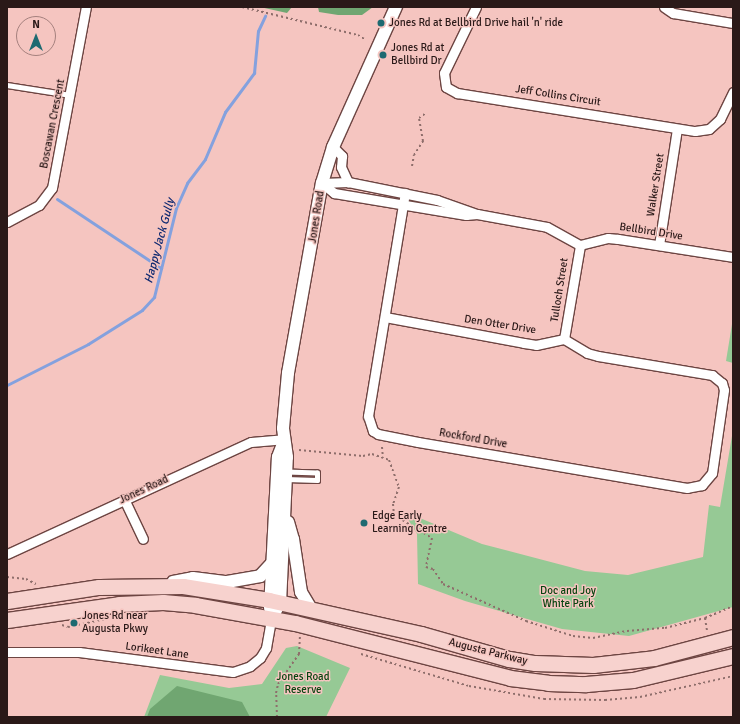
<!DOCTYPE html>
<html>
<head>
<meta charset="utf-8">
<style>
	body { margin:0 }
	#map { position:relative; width:740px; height:724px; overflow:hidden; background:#f5c5c0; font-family:Signika,sans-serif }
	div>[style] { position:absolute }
	.green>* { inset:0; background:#96c995 }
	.forest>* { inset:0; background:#70a671 }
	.stream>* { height:3px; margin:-1.5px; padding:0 1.5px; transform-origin:1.5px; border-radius:1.5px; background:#84a1de }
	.path>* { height:2px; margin-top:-1px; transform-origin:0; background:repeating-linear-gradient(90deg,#8e6e6b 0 2px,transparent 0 5px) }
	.roads { filter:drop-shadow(1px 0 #6d4542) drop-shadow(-1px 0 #6d4542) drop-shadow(0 1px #6d4542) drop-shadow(0 -1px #6d4542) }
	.service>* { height:4.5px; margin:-2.25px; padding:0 2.25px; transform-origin:2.25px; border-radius:2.25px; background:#fff }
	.minor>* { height:9px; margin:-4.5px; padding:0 4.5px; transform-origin:4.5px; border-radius:4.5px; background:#fff }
	.tertiary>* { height:12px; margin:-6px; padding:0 6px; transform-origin:6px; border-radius:6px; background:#fff }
	.primary>* { height:15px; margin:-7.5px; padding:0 7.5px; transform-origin:7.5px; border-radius:7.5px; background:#f7d2ce }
	.dots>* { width:11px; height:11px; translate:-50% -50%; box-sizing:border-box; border:2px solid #f5c5c0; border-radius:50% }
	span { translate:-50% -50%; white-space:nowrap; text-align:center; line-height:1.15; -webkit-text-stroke:3px #f5c5c0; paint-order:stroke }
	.poi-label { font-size:11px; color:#2a1918 }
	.left { translate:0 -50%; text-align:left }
	.street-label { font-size:11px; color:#2a1918 }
	.park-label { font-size:11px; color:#084510 }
	.water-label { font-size:12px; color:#0f2970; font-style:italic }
	.frame { position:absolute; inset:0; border:8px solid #2a1918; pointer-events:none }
	.north { position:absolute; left:16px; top:16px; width:40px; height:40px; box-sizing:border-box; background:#f5c5c0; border:1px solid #a4807d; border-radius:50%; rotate:0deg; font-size:11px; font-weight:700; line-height:16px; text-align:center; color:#2a1918 }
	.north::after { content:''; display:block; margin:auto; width:14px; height:18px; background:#1e6a71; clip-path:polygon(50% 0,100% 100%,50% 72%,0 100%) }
</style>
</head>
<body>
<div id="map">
	<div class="green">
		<div style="clip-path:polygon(733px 318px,733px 363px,726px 361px)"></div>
		<div style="clip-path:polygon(733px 430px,733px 607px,629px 636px,562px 629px,465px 601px,418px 584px,417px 534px,403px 511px,482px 544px,585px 571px,628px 575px,703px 557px,709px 505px,720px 507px)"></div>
		<div style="clip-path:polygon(297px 646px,350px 668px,326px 717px,144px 717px,160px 675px,229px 688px,262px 684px,286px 648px)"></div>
	</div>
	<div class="forest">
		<div style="clip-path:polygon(260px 7px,292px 7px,287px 13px)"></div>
		<div style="clip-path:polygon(318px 7px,373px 7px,362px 15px,338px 15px,319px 12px)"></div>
		<div style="clip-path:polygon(177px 686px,242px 702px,250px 717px,147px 717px,150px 709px)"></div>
	</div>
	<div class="stream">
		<div style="left:57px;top:199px;width:125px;rotate:33.6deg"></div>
		<div style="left:7px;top:385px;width:91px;rotate:-26.8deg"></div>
		<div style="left:88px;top:344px;width:64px;rotate:-32.2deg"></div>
		<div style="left:142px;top:310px;width:18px;rotate:-47deg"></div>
		<div style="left:154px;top:297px;width:92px;rotate:-76.1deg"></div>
		<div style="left:176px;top:208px;width:27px;rotate:-66deg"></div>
		<div style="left:187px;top:183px;width:30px;rotate:-53deg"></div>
		<div style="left:205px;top:159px;width:51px;rotate:-66.9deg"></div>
		<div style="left:225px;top:112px;width:49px;rotate:-53.4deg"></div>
		<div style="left:254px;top:73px;width:42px;rotate:-84.6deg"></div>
		<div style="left:258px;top:31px;width:17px;rotate:-65deg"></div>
	</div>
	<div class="path">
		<div style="left:242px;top:7px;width:119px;rotate:13.6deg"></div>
		<div style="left:358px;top:35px;width:9px;rotate:32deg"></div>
		<div style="left:412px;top:166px;width:11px;rotate:-80deg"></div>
		<div style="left:414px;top:155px;width:17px;rotate:-57deg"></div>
		<div style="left:423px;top:141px;width:23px;rotate:-100deg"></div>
		<div style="left:419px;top:118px;width:9px;rotate:-36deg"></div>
		<div style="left:382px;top:447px;width:11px;rotate:85deg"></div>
		<div style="left:299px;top:450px;width:64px;rotate:5.4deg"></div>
		<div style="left:363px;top:456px;width:9px;rotate:-13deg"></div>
		<div style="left:372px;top:454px;width:18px;rotate:19deg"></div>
		<div style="left:389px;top:460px;width:29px;rotate:70deg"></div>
		<div style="left:399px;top:487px;width:18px;rotate:109deg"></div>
		<div style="left:393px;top:504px;width:11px;rotate:85deg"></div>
		<div style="left:394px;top:515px;width:44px;rotate:31.2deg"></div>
		<div style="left:432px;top:538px;width:30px;rotate:102deg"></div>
		<div style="left:426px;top:567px;width:7px;rotate:16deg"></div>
		<div style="left:433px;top:569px;width:18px;rotate:56deg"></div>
		<div style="left:443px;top:584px;width:91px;rotate:24deg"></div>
		<div style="left:526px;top:621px;width:49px;rotate:17.7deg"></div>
		<div style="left:573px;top:636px;width:20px;rotate:6deg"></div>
		<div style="left:593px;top:638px;width:35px;rotate:-12deg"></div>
		<div style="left:627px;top:631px;width:38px;rotate:-5deg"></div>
		<div style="left:665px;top:628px;width:41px;rotate:-14deg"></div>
		<div style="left:705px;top:618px;width:13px;rotate:81deg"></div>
		<div style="left:7px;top:577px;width:19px;rotate:6deg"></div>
		<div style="left:26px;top:579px;width:11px;rotate:27deg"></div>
		<div style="left:705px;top:618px;width:30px;rotate:-23deg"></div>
		<div style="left:62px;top:625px;width:6px;rotate:18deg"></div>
		<div style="left:68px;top:627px;width:39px;rotate:-12deg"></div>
		<div style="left:361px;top:654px;width:113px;rotate:16.5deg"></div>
		<div style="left:469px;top:686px;width:76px;rotate:9.8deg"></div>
		<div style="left:544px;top:699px;width:61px;rotate:0.9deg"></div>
		<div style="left:605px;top:700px;width:35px;rotate:-5deg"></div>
		<div style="left:640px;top:697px;width:95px;rotate:-12.7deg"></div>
		<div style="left:277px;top:717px;width:24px;rotate:-92deg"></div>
		<div style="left:276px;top:693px;width:9px;rotate:-77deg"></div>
		<div style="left:278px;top:684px;width:37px;rotate:-55deg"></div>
		<div style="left:299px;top:654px;width:18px;rotate:-87deg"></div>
	</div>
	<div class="roads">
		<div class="service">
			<div style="left:7px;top:85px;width:64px;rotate:9deg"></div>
			<div style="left:286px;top:479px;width:31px;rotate:2deg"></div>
			<div style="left:317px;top:480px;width:7px;rotate:-90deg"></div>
			<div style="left:317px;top:473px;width:30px;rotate:-178deg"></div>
		</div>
		<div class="minor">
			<div style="left:476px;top:7px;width:73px;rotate:115.9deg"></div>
			<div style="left:444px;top:73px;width:14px;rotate:82deg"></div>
			<div style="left:446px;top:87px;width:13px;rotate:29deg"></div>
			<div style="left:457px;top:93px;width:241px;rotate:9.1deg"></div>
			<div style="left:695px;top:131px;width:14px;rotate:-8deg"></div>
			<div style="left:709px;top:129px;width:15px;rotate:-42deg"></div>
			<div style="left:720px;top:119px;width:30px;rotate:-64deg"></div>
			<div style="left:664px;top:7px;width:11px;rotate:34deg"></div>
			<div style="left:673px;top:13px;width:61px;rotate:9.5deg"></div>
			<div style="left:333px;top:147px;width:13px;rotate:45deg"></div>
			<div style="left:342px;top:156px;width:11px;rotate:95deg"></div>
			<div style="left:341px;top:167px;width:17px;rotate:65deg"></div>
			<div style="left:322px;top:183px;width:26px;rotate:-2deg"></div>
			<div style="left:348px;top:182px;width:91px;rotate:11.4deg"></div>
			<div style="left:437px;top:200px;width:42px;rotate:19.3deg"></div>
			<div style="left:477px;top:214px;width:71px;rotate:10.5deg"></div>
			<div style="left:547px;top:227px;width:38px;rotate:29deg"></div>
			<div style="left:580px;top:245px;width:29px;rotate:-14deg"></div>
			<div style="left:608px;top:238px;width:10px;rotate:6deg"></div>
			<div style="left:618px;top:239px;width:116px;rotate:8.9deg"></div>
			<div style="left:322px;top:183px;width:16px;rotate:40deg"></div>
			<div style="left:334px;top:193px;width:134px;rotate:9.5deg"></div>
			<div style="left:466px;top:215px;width:11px;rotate:-5deg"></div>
			<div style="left:7px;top:222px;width:36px;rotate:-28deg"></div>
			<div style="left:39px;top:205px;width:21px;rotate:-53deg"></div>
			<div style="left:52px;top:188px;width:184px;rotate:-79.4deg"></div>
			<div style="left:659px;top:245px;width:117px;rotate:-81.2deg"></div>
			<div style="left:385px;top:317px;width:141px;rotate:10.6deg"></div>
			<div style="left:524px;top:343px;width:12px;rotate:9deg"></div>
			<div style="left:536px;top:345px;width:29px;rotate:-12deg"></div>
			<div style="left:564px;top:339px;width:27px;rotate:31deg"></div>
			<div style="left:587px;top:353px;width:11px;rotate:15deg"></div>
			<div style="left:598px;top:356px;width:116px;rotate:9.5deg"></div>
			<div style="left:712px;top:375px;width:13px;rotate:39deg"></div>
			<div style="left:722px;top:383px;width:7px;rotate:74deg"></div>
			<div style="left:724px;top:390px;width:84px;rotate:98.2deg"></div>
			<div style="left:712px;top:473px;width:16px;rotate:130deg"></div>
			<div style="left:702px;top:485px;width:15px;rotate:169deg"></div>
			<div style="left:687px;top:488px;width:273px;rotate:-170.3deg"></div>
			<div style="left:418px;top:442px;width:41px;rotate:-168.7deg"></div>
			<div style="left:378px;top:434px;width:6px;rotate:-149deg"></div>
			<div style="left:373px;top:431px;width:16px;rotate:-108deg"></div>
			<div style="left:368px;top:416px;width:226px;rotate:-80.6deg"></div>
			<div style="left:564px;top:339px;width:95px;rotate:-80.3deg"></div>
			<div style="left:124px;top:499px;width:44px;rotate:64.6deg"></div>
			<div style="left:7px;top:554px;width:268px;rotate:-24.7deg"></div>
			<div style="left:251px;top:442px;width:32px;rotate:-5deg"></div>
			<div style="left:7px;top:652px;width:72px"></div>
			<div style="left:79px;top:652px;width:155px;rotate:7.4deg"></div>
			<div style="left:233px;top:672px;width:18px;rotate:-19deg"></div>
			<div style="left:250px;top:666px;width:13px;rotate:-39deg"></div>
			<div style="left:260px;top:658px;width:12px;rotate:-59deg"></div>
			<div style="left:266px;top:648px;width:29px;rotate:-80deg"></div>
		</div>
		<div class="tertiary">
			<div style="left:288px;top:522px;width:18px;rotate:74deg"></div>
			<div style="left:293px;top:539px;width:54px;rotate:81.4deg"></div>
			<div style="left:301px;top:592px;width:21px;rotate:59deg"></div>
			<div style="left:173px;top:582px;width:20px;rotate:-11deg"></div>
			<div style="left:193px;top:578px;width:34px;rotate:7deg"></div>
			<div style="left:227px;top:582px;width:34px;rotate:-10deg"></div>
			<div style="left:260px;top:576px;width:21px;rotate:-47deg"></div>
			<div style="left:270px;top:608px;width:151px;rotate:-87deg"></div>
			<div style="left:278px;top:457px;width:14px;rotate:-69deg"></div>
			<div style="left:271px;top:619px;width:18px;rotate:-61deg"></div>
			<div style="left:280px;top:603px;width:146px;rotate:-87.3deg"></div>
			<div style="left:287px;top:457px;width:29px;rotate:-98deg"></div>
			<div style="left:283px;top:428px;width:55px;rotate:-84.8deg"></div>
			<div style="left:288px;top:373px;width:193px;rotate:-79.9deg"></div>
			<div style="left:322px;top:183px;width:38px;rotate:-73deg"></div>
			<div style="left:333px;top:147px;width:154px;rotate:-65.8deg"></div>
		</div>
		<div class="primary">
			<div style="left:7px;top:601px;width:93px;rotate:-8.7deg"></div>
			<div style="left:99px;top:587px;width:84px;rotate:-0.7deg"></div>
			<div style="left:183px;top:586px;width:87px;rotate:9.2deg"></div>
			<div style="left:269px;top:600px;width:156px;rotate:12.6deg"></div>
			<div style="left:421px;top:634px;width:91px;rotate:15.9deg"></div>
			<div style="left:509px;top:659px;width:26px;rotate:9deg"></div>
			<div style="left:535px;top:663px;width:58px;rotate:2deg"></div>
			<div style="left:593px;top:665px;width:61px;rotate:-6.5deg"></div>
			<div style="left:654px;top:658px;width:82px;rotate:-14.9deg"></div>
			<div style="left:7px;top:620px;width:113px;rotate:-8.1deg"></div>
			<div style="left:119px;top:604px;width:44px;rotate:-2.6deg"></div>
			<div style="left:163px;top:602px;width:32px;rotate:5deg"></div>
			<div style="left:195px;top:605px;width:102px;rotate:10.2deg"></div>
			<div style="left:295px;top:623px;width:222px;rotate:14.3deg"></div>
			<div style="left:510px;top:678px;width:38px;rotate:7deg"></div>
			<div style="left:548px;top:683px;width:38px;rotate:2deg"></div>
			<div style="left:586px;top:684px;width:47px;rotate:-4.9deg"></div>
			<div style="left:633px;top:680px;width:103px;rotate:-13.5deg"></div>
		</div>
	</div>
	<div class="dots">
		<div style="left:381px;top:23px;background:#1e6a71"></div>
		<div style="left:383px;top:55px;background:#1e6a71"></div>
		<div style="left:364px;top:523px;background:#1e6a71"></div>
		<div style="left:74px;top:623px;background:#1e6a71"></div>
	</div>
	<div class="poi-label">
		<span class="left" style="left:389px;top:23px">Jones Rd at Bellbird Drive hail 'n' ride</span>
		<span class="left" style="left:391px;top:55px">Jones Rd at<br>Bellbird Dr</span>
		<span class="left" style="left:372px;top:523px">Edge Early<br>Learning Centre</span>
		<span class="left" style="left:82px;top:623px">Jones Rd near<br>Augusta Pkwy</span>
	</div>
	<div class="street-label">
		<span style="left:558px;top:96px;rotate:9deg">Jeff Collins Circuit</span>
		<span style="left:53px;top:124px;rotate:-79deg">Boscawan Crescent</span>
		<span style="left:656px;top:185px;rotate:-81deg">Walker Street</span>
		<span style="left:317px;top:217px;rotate:-81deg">Jones Road</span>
		<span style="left:651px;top:232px;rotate:9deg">Bellbird Drive</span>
		<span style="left:560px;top:290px;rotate:-81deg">Tulloch Street</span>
		<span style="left:500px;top:325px;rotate:9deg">Den Otter Drive</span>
		<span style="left:473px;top:439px;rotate:10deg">Rockford Drive</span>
		<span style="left:144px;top:490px;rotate:-25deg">Jones Road</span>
		<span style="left:157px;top:651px;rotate:8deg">Lorikeet Lane</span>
		<span style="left:488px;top:652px;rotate:14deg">Augusta Parkway</span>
	</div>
	<div class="park-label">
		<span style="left:568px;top:598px">Doc and Joy<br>White Park</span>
		<span style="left:303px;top:684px">Jones Road<br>Reserve</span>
	</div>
	<div class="water-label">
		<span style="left:160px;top:241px;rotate:-75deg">Happy Jack Gully</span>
	</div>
	<div class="frame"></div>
	<div class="north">N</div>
</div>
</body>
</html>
